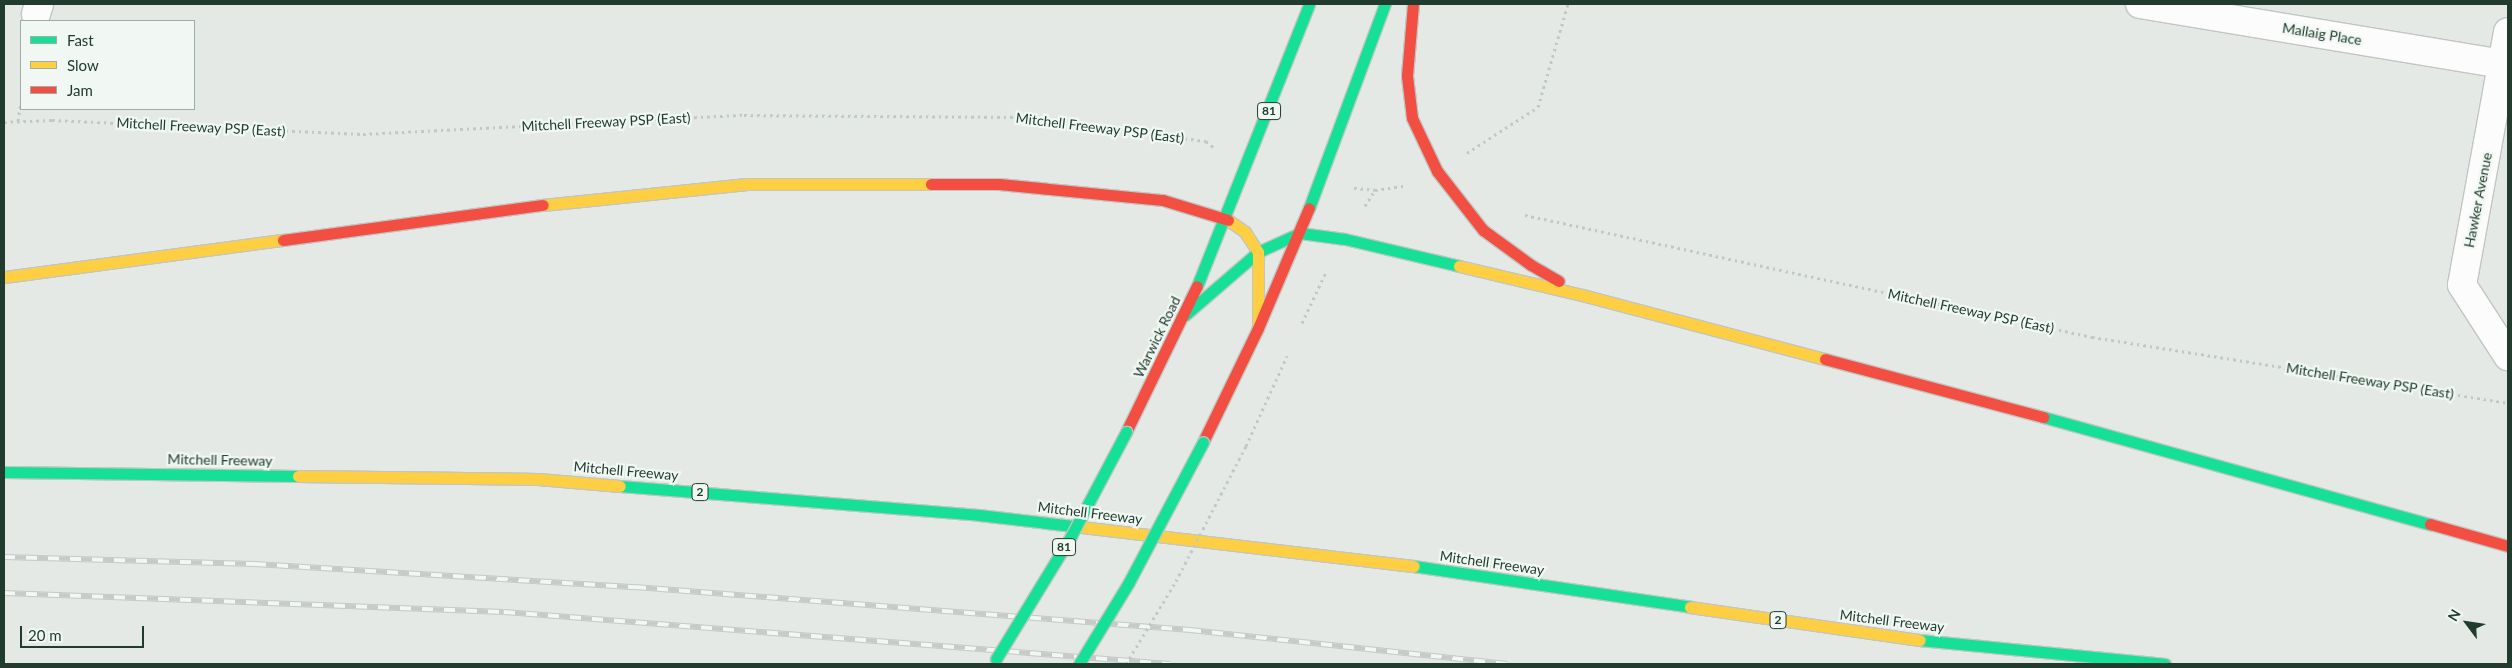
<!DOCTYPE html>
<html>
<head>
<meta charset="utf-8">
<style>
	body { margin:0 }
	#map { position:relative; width:2512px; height:668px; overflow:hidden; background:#e4e9e5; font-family:Lato,sans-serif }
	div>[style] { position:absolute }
	.path>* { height:3px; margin-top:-1.5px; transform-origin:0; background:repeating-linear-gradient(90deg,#c1c9c4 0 2.5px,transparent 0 6.5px) }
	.roads { filter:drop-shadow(1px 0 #c1c6c2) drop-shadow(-1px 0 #c1c6c2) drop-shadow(0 1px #c1c6c2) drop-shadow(0 -1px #c1c6c2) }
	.street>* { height:28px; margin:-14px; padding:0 14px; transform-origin:14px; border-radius:14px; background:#fbfcfb }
	.fast>* { height:11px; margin:-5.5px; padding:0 5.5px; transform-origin:5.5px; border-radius:5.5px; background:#16e098 }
	.slow>* { height:11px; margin:-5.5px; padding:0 5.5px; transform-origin:5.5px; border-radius:5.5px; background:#ffcf43 }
	.jam>* { height:11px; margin:-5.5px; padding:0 5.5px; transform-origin:5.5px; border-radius:5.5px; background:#f24e42 }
	.rail>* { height:5.5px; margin-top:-2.75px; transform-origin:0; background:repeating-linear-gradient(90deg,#f1f8f3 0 11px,#c6cac8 0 22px); box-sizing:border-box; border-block:1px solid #c6cac8 }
	.path-bridge>* { height:3px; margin-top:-1.5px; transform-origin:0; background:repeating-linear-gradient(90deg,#c1c9c4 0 2.5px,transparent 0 6.5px) }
	.bridges { filter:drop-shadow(1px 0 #bcc5c0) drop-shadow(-1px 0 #bcc5c0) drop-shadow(0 1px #bcc5c0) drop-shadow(0 -1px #bcc5c0) }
	.fast-bridge>* { height:11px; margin:-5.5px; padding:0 5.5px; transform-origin:5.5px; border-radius:5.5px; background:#16e098 }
	span { translate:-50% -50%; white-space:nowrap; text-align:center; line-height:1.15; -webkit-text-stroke:4.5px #f1f8f3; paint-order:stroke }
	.shield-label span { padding:1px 4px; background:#f1f8f3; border:1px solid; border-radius:4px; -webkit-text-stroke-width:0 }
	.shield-label { font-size:12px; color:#213c2f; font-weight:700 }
	.street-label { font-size:14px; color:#213c2f }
	.frame { position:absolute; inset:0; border:5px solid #213c2f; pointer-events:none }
	.legend { position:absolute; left:20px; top:20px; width:175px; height:90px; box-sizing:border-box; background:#f1f8f3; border:1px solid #9eada5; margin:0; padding:6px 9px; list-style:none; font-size:15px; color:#213c2f }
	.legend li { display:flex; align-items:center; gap:10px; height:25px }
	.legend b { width:25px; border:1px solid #9eada5 }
	.north { position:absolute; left:2442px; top:598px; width:50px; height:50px; -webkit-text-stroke:4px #f1f8f3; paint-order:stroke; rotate:301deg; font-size:14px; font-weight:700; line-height:20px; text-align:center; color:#213c2f }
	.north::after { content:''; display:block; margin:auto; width:18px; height:22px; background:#213c2f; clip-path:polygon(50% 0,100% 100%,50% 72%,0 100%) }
	.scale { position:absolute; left:20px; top:626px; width:124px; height:22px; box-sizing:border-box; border:2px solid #213c2f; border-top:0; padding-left:6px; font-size:15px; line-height:18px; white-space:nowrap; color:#213c2f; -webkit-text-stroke:4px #f1f8f3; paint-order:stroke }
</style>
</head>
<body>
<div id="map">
	<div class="path">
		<div style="left:18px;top:121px;width:19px;rotate:-81deg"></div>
		<div style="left:4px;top:122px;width:48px;rotate:-2.4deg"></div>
		<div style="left:52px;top:120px;width:311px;rotate:2.6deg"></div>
		<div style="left:363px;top:134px;width:381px;rotate:-2.9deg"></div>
		<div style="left:744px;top:115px;width:286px;rotate:0.4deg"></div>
		<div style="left:1030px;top:117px;width:178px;rotate:7.8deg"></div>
		<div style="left:1206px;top:141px;width:11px;rotate:41deg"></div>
		<div style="left:1467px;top:153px;width:85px;rotate:-32.9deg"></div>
		<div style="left:1538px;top:107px;width:107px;rotate:-73.8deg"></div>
		<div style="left:1354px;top:188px;width:21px;rotate:5deg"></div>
		<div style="left:1375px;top:190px;width:30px;rotate:-8deg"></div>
		<div style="left:1365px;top:206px;width:19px;rotate:-58deg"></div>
		<div style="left:1525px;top:215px;width:580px;rotate:12.14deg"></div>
		<div style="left:2092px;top:337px;width:421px;rotate:9deg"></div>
		<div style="left:1302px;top:323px;width:56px;rotate:-64.8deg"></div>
		<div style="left:1246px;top:446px;width:99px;rotate:-65.5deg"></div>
	</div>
	<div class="roads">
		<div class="street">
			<div style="left:2140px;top:4px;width:368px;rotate:9.4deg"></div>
			<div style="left:36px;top:14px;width:10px;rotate:-73deg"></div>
			<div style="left:2508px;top:32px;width:257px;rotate:100.3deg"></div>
			<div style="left:2462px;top:285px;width:85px;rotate:57.1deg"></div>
		</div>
		<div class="fast">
			<div style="left:1309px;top:208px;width:218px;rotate:-69.6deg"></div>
			<div style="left:1197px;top:286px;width:303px;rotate:-68.3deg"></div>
			<div style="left:1185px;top:315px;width:96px;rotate:-40.8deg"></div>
			<div style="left:1258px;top:252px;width:46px;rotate:-24.3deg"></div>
			<div style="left:1300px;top:233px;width:45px;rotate:7.6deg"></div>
			<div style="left:1345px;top:239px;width:117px;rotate:13.3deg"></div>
			<div style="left:2043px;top:417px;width:402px;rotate:15.5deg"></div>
			<div style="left:4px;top:472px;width:294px;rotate:0.8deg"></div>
			<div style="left:620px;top:486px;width:360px;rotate:4.6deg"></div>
			<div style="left:979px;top:515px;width:103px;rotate:6.7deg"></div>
			<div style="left:1414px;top:566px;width:279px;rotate:8.4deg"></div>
			<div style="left:1920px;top:640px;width:246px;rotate:5.6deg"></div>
		</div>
		<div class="slow">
			<div style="left:543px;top:205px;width:205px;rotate:-5.9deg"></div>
			<div style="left:747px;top:184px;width:184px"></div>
			<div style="left:1228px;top:220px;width:21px;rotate:35deg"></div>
			<div style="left:1245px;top:232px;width:24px;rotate:57deg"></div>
			<div style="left:1258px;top:252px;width:76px;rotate:90deg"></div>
			<div style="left:1459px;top:266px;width:130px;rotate:13.3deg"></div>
			<div style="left:1586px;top:296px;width:247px;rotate:14.8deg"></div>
			<div style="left:4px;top:277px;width:281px;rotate:-7.6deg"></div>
			<div style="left:298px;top:476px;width:240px;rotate:0.7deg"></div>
			<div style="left:538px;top:479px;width:82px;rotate:4.9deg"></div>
			<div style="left:1081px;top:527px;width:335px;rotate:6.7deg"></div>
			<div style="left:1690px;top:607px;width:232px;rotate:8.2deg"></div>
		</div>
		<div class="jam">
			<div style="left:1413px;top:4px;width:72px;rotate:94.8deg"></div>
			<div style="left:1407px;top:76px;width:42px;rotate:83.2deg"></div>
			<div style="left:1412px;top:118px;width:59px;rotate:64.7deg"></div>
			<div style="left:1437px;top:171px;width:75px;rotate:52.1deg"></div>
			<div style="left:1483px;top:230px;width:59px;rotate:36.1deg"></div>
			<div style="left:1531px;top:265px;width:32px;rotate:30deg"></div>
			<div style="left:931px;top:184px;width:68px"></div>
			<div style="left:999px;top:184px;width:165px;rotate:5.6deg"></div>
			<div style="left:1163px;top:200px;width:68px;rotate:17.1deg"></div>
			<div style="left:283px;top:240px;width:262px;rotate:-7.7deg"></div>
			<div style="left:1825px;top:359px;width:226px;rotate:14.9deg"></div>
			<div style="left:1126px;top:432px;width:162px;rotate:-64.1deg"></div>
			<div style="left:1203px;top:442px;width:127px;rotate:-64.2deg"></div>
			<div style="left:1258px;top:328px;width:130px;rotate:-67deg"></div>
			<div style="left:2430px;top:524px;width:81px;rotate:15.8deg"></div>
		</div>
	</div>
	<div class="rail">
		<div style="left:4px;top:557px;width:251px;rotate:1.6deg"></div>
		<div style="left:255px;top:564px;width:381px;rotate:3.5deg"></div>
		<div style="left:635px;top:587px;width:557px;rotate:4.43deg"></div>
		<div style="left:1190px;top:630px;width:319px;rotate:6.1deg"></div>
		<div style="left:4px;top:593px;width:500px;rotate:2.18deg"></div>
		<div style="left:504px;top:612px;width:668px;rotate:4.46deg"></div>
	</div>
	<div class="path-bridge">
		<div style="left:1126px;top:664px;width:97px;rotate:-58.9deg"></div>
		<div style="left:1176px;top:581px;width:152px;rotate:-62.6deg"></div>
	</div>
	<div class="bridges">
		<div class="fast-bridge">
			<div style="left:996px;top:659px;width:144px;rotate:-58.6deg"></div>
			<div style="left:1071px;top:536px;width:118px;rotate:-62.1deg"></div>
			<div style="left:1079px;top:664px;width:96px;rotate:-58.6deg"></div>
			<div style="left:1129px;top:582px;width:158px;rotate:-62.1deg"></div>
		</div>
	</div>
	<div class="shield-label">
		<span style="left:1269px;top:111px">81</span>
		<span style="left:700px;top:492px">2</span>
		<span style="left:1064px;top:547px">81</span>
		<span style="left:1778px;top:620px">2</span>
	</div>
	<div class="street-label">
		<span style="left:2322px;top:34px;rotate:9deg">Mallaig Place</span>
		<span style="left:606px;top:122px;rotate:-3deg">Mitchell Freeway PSP (East)</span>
		<span style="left:201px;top:127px;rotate:3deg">Mitchell Freeway PSP (East)</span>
		<span style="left:1100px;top:128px;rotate:7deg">Mitchell Freeway PSP (East)</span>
		<span style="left:2478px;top:200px;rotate:-79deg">Hawker Avenue</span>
		<span style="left:1971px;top:311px;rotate:12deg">Mitchell Freeway PSP (East)</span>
		<span style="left:1157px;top:337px;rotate:-64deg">Warwick Road</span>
		<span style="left:2370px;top:381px;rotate:9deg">Mitchell Freeway PSP (East)</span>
		<span style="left:220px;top:460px;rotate:1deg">Mitchell Freeway</span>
		<span style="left:626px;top:471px;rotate:5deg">Mitchell Freeway</span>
		<span style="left:1090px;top:513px;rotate:7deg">Mitchell Freeway</span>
		<span style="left:1492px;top:563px;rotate:8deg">Mitchell Freeway</span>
		<span style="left:1892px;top:621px;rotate:7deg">Mitchell Freeway</span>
	</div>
	<div class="frame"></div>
	<ul class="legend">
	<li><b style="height:6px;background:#16e098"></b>Fast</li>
	<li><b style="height:6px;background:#ffcf43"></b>Slow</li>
	<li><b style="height:6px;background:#f24e42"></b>Jam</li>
	</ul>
	<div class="north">N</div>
	<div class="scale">20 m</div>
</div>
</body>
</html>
